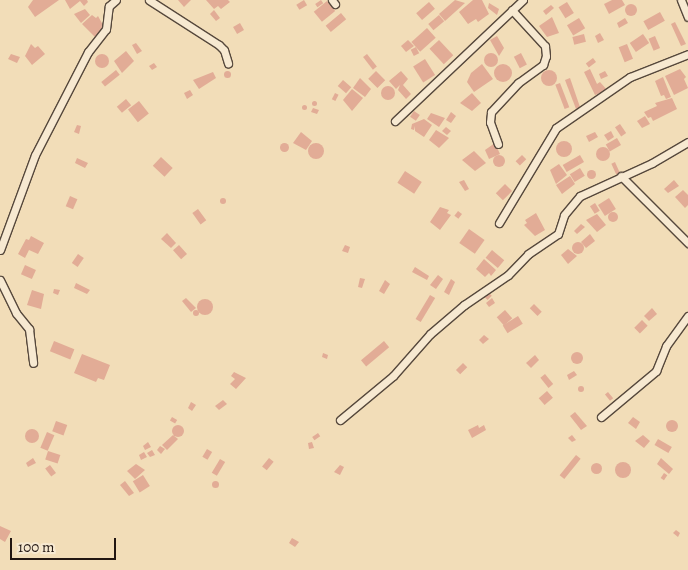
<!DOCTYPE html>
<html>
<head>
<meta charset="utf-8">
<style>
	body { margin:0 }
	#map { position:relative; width:688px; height:570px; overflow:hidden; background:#f2ddb8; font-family:Alegreya,serif }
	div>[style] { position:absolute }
	.building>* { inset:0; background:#e2ac96; transform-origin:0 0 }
	.round { border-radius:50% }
	.roads { filter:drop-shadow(1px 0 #56483c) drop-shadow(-1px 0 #56483c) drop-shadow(0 1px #56483c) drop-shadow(0 -1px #56483c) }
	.minor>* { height:7px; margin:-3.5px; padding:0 3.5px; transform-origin:3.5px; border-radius:3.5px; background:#f7e9d1 }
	span { translate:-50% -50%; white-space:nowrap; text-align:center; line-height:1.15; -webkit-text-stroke:5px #f7e9d1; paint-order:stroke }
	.scale { position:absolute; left:10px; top:538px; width:106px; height:22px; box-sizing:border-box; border:2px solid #221612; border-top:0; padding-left:6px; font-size:15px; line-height:18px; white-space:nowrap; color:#221612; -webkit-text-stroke:4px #f7e9d1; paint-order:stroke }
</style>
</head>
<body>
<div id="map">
	<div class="building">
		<div style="clip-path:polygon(33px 0,59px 0,35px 17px,28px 7px)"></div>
		<div style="clip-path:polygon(65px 0,87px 0,88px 2px,84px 6px,80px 1px,70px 9px)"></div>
		<div style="clip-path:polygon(178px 0,191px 0,184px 7px)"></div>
		<div style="clip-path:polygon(206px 0,228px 0,230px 2px,221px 9px,218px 6px,214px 9px)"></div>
		<div style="left:304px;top:0;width:6px;height:9px;rotate:59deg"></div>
		<div style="left:321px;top:0;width:4px;height:7px;rotate:56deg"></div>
		<div style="clip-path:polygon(455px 0,465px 3px,445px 21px,439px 14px)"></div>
		<div style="clip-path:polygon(473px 0,482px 0,489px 14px,478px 22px,476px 19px,468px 24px,459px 12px)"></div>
		<div style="clip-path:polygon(612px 0,622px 0,625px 5px,609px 14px,604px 4px)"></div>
		<div style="left:327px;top:1px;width:13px;height:17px;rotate:51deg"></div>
		<div style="left:429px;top:2px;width:9px;height:17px;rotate:49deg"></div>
		<div style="left:567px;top:2px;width:13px;height:10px;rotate:58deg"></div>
		<div style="clip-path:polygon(489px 3px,499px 9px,497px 15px,488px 8px)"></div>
		<div class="round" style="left:625px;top:4px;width:12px;height:12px"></div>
		<div style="clip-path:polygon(551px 5px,554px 8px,546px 15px,543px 11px)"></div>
		<div style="clip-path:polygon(85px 9px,90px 15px,81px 23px,74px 14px)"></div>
		<div style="clip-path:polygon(214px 10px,220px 18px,216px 21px,210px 14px)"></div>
		<div style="left:660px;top:12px;width:10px;height:19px;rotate:61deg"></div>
		<div style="left:341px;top:13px;width:8px;height:20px;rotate:50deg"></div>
		<div style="clip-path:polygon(92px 15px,96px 18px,98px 16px,104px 27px,95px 37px,82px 24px)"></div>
		<div style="left:439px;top:15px;width:8px;height:14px;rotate:50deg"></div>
		<div style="clip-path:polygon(552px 17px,559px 33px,547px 37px,539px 26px)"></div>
		<div style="left:579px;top:18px;width:12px;height:14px;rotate:59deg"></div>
		<div style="clip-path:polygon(625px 18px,628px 23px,619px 28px,617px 23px)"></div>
		<div style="clip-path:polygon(675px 22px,686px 44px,681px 46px,671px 24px)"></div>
		<div style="left:240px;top:23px;width:8px;height:8px;rotate:60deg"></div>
		<div style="left:427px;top:28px;width:13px;height:21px;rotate:48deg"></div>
		<div style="clip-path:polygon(600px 33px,604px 40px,598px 43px,595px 36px)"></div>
		<div style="left:584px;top:34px;width:8px;height:12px;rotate:76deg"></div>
		<div style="left:643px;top:34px;width:11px;height:16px;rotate:56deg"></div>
		<div style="clip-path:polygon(497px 36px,504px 48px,499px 56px,490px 40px)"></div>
		<div style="left:655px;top:36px;width:13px;height:7px;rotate:67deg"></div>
		<div style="clip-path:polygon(408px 40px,414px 46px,406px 52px,401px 46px)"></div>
		<div style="left:439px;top:40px;width:21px;height:13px;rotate:47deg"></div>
		<div style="clip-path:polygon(136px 43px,142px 51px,137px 54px,132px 45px)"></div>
		<div style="clip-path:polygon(31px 44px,35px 48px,38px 46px,45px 54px,32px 65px,25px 56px)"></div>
		<div style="left:627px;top:44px;width:16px;height:9px;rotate:68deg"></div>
		<div style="left:416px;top:47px;width:7px;height:6px;rotate:63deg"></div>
		<div style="clip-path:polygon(126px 51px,134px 61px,122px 73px,114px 61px)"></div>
		<div class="round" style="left:484px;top:53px;width:14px;height:14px"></div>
		<div style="left:521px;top:53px;width:13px;height:8px;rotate:63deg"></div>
		<div class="round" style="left:95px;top:54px;width:14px;height:14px"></div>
		<div style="clip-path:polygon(11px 54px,20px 57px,17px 63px,8px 59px)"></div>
		<div style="left:367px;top:54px;width:16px;height:5px;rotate:52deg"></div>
		<div style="left:593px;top:58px;width:5px;height:9px;rotate:53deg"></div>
		<div style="left:425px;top:59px;width:19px;height:14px;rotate:58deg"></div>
		<div style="clip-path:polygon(154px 63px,157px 67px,152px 70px,149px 66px)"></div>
		<div class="round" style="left:494px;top:64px;width:18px;height:18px"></div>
		<div style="clip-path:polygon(482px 64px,493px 79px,474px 92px,467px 82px,471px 73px)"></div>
		<div style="clip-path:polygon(590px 69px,597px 84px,600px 82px,607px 90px,595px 95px,584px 72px)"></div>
		<div style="clip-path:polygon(680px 69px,686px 77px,684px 79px,688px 88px,674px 95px,665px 76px)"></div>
		<div style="left:116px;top:70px;width:6px;height:19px;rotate:51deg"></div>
		<div class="round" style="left:223.5px;top:70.5px;width:7px;height:7px"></div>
		<div class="round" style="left:541px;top:70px;width:16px;height:16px"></div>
		<div style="left:376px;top:71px;width:13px;height:11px;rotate:45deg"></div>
		<div style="clip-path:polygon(401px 71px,408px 79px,403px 85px,411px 94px,406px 99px,398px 90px,400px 85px,396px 89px,389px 81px)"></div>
		<div style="clip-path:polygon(605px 71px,608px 76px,601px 79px,599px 74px)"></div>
		<div style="clip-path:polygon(213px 72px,216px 78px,199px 89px,193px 80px)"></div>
		<div style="clip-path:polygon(663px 77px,671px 97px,666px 99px,664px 95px,661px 96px,655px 81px)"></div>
		<div style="clip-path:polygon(360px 78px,371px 89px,365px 97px,353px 88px)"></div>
		<div style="clip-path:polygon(570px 78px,580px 107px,576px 109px,565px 80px)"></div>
		<div style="left:343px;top:80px;width:11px;height:8px;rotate:41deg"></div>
		<div style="left:560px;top:83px;width:26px;height:5px;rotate:69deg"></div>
		<div class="round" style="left:381px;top:86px;width:14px;height:14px"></div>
		<div style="clip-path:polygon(352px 89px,363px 98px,352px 111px,343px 100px)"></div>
		<div style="clip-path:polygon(190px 90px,193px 95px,187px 99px,184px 93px)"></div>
		<div style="left:335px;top:93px;width:4px;height:7px;rotate:27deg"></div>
		<div style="clip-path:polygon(472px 93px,481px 103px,472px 111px,460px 103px)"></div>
		<div style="clip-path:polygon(672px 98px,677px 109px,653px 121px,651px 117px,648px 118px,644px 112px,657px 106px,655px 103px)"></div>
		<div style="left:126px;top:99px;width:8px;height:12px;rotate:50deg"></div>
		<div class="round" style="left:311.5px;top:100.5px;width:5px;height:5px"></div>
		<div style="left:139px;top:101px;width:16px;height:14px;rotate:52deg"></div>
		<div class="round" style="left:301.5px;top:104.5px;width:5px;height:5px"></div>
		<div style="clip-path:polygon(313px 108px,319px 110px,317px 114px,311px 112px)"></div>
		<div style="left:414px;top:111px;width:7px;height:7px;rotate:34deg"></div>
		<div style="clip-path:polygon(451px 112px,456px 116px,451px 123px,446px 120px)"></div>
		<div style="clip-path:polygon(431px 113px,445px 118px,439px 127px,427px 119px)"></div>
		<div style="clip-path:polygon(645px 116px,650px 124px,642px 128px,637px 121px)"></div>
		<div style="clip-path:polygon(424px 119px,432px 125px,424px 137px,415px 131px,415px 126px,414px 130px,411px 129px,412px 124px)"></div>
		<div style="left:620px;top:124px;width:11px;height:6px;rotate:56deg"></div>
		<div style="clip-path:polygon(77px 125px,81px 126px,79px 134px,74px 132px)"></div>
		<div style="clip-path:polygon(446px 127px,451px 131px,447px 135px,442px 131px)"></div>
		<div style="clip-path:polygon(436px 130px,449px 138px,439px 148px,429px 140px)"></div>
		<div style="clip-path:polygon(611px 131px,614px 137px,608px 141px,604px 135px)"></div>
		<div style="clip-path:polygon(301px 132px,312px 141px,306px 150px,293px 143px)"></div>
		<div style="clip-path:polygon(595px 132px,598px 137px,589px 142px,586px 136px)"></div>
		<div style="left:617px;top:138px;width:8px;height:13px;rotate:60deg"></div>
		<div class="round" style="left:556px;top:141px;width:16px;height:16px"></div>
		<div class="round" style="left:279.5px;top:142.5px;width:9px;height:9px"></div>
		<div style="clip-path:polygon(495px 143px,500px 154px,489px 159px,485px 150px)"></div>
		<div class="round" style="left:308px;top:143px;width:16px;height:16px"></div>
		<div class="round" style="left:596px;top:147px;width:14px;height:14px"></div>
		<div style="clip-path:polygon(474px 151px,486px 163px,475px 171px,462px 160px)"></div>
		<div class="round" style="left:493px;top:155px;width:12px;height:12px"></div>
		<div style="left:522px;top:155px;width:6px;height:9px;rotate:45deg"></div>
		<div style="left:580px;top:155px;width:8px;height:20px;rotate:60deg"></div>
		<div style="left:161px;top:157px;width:16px;height:12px;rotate:43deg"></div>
		<div style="clip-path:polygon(77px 158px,88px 163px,85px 168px,75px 163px)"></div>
		<div style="left:615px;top:162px;width:12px;height:4px;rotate:66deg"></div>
		<div style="clip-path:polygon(559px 164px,567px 175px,556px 184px,550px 170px)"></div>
		<div style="left:580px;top:168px;width:9px;height:12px;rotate:58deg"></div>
		<div class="round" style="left:586.5px;top:169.5px;width:9px;height:9px"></div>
		<div style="left:405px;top:171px;width:20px;height:14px;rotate:33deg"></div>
		<div style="clip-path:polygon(570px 176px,575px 184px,562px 194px,556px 185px)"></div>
		<div style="clip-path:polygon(464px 180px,469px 189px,465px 191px,459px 182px)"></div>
		<div style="clip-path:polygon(674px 180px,679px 186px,668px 193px,664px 189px)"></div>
		<div style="left:505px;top:184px;width:10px;height:13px;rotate:45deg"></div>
		<div style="clip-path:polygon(683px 190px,688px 195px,688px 205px,685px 208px,675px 197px)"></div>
		<div style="left:70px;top:196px;width:8px;height:11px;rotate:23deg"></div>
		<div style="left:609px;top:198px;width:13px;height:13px;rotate:58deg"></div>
		<div class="round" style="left:220px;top:198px;width:6px;height:6px"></div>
		<div style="left:595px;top:203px;width:9px;height:6px;rotate:58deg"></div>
		<div style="clip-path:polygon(440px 207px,449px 210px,447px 213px,451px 215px,440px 230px,430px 222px)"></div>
		<div style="left:198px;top:209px;width:14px;height:7px;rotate:54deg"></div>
		<div style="left:458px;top:211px;width:5px;height:6px;rotate:37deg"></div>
		<div class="round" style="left:608px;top:212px;width:10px;height:10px"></div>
		<div style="clip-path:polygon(536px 213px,545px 230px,535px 236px,524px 225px,527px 223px,525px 220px)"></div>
		<div style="clip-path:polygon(597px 214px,606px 225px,597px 232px,586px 220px)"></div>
		<div style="clip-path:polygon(581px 224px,585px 227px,577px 234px,574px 231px)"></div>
		<div style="left:469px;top:229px;width:19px;height:17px;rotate:35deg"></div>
		<div style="clip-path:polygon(167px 233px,176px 243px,171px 248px,161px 239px)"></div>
		<div style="clip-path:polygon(590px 234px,595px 241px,586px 248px,581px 242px)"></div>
		<div style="clip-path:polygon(31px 236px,44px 243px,38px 254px,29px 250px,25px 258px,18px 254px,26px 239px,29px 240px)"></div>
		<div class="round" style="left:572px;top:242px;width:12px;height:12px"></div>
		<div style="left:179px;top:245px;width:12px;height:8px;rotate:48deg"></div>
		<div style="clip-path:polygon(345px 245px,350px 247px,348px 253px,342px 251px)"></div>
		<div style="clip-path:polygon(568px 249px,577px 256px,568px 264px,561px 255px)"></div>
		<div style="left:492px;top:250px;width:16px;height:10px;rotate:40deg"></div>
		<div style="left:78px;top:254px;width:7px;height:11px;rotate:34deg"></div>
		<div style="clip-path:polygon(484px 259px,496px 270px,491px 276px,489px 273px,485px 277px,476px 269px)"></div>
		<div style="left:25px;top:265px;width:12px;height:10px;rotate:24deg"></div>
		<div style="clip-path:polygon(415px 267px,429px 276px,427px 280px,412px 272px)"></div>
		<div style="clip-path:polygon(438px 275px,443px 279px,436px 289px,430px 285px)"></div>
		<div style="clip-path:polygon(360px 278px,365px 279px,362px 288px,358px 287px)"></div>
		<div style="clip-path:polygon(451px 279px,455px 282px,449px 295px,444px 292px)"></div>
		<div style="clip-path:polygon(385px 280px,390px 284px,384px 294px,379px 291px)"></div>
		<div style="clip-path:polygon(76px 283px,90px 290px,87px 294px,74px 288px)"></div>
		<div style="clip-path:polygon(54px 289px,60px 290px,58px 295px,53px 293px)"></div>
		<div style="clip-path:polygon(32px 290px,44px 294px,41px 309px,27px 305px)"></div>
		<div style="left:489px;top:293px;width:4px;height:6px;rotate:45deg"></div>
		<div style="left:430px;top:295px;width:6px;height:28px;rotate:31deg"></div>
		<div style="clip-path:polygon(186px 298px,196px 308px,191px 312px,182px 301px)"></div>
		<div style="clip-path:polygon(492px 298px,495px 303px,489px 307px,486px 303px)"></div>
		<div class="round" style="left:197px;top:299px;width:16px;height:16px"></div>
		<div style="left:534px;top:304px;width:11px;height:6px;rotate:45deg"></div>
		<div style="clip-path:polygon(652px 308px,657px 314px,649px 321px,644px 316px)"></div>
		<div class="round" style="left:193px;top:310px;width:6px;height:6px"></div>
		<div style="left:505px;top:310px;width:11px;height:11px;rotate:49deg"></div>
		<div style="left:518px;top:316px;width:9px;height:18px;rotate:58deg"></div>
		<div style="left:642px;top:320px;width:8px;height:11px;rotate:45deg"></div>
		<div style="clip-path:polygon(484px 335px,489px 339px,483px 344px,479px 340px)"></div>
		<div style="left:54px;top:341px;width:22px;height:11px;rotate:22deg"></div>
		<div style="left:384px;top:341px;width:8px;height:30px;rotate:50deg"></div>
		<div class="round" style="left:571px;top:352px;width:12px;height:12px"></div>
		<div style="clip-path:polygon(323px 353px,328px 355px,327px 359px,322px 357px)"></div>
		<div style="clip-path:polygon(82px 354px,110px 365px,104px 380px,98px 378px,96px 382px,74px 373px)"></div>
		<div style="clip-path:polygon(535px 355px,539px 360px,531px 368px,526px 363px)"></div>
		<div style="left:463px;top:363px;width:6px;height:10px;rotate:45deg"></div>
		<div style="clip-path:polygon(574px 371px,577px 375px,569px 380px,567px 375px)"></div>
		<div style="clip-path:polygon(234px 372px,246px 378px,236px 389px,230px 384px,235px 379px,231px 376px)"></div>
		<div style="left:545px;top:374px;width:13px;height:6px;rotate:51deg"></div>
		<div class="round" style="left:578px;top:386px;width:6px;height:6px"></div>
		<div style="left:547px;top:391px;width:9px;height:11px;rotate:49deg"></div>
		<div style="left:608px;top:392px;width:8px;height:4px;rotate:50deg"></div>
		<div style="clip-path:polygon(223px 400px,227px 404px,219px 410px,215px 406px)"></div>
		<div style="clip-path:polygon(191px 402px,196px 405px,192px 411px,188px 408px)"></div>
		<div style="clip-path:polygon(575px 412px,587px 426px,581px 430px,570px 416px)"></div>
		<div style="left:172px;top:417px;width:6px;height:4px;rotate:31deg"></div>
		<div style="clip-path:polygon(633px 417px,640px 422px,636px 429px,628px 423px)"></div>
		<div class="round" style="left:666px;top:420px;width:12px;height:12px"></div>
		<div style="left:56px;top:421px;width:12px;height:11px;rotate:20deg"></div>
		<div class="round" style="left:172px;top:425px;width:12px;height:12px"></div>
		<div style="clip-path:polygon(478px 425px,479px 428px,484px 425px,486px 430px,472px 438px,468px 430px)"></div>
		<div class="round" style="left:25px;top:429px;width:14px;height:14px"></div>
		<div style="left:47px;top:432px;width:8px;height:17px;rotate:23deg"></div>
		<div style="left:318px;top:433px;width:4px;height:7px;rotate:56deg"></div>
		<div style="clip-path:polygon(173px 435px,178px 439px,167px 450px,162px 445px)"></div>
		<div style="clip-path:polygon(572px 435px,576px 440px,572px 442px,568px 438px)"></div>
		<div style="clip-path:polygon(643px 435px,650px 441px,644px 448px,635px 441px)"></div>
		<div style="left:658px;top:439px;width:16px;height:7px;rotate:30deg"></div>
		<div style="clip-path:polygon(148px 442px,151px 447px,145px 450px,143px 446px)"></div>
		<div style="clip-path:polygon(312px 442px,314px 448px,309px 449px,308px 443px)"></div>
		<div style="clip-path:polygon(160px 446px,165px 449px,161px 454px,157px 450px)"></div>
		<div style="left:207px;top:449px;width:6px;height:9px;rotate:31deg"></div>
		<div style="clip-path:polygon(152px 450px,155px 455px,150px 457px,147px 453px)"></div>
		<div style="left:48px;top:451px;width:13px;height:9px;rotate:18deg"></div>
		<div style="clip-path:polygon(144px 452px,147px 457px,141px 460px,139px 455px)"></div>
		<div style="left:576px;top:455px;width:6px;height:26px;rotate:39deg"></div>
		<div style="clip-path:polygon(33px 458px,36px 463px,28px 467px,26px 463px)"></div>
		<div style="left:269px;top:458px;width:6px;height:11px;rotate:39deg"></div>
		<div style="clip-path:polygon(661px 458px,673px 469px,669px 474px,657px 464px)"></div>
		<div style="left:220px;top:459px;width:6px;height:16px;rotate:31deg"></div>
		<div class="round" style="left:615px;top:462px;width:16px;height:16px"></div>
		<div class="round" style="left:590.5px;top:462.5px;width:11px;height:11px"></div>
		<div style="clip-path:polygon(136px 464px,145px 470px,135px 479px,127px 471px)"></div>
		<div style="left:50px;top:465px;width:10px;height:6px;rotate:53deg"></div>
		<div style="clip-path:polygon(340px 465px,344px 467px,340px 475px,334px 472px)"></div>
		<div style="left:664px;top:473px;width:4px;height:6px;rotate:34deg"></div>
		<div style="left:143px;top:475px;width:13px;height:12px;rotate:58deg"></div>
		<div class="round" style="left:211.5px;top:480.5px;width:7px;height:7px"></div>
		<div style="clip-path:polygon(125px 481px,134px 493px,129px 496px,120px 485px)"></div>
		<div style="clip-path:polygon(0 526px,11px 531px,5px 542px,0 539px)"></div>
		<div style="clip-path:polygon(676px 530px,680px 533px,678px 537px,673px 533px)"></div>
		<div style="clip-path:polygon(292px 538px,299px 542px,295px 547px,289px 543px)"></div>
	</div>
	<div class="roads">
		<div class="minor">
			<div style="left:149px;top:0;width:83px;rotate:32.7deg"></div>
			<div style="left:219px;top:45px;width:7px;rotate:45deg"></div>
			<div style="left:224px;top:50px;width:14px;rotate:73deg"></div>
			<div style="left:332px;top:0;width:5px;rotate:53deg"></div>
			<div style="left:681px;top:0;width:18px;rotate:68deg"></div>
			<div style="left:395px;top:121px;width:176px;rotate:-43.4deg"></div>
			<div style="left:498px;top:144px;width:23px;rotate:-110deg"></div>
			<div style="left:490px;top:122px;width:10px;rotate:-84deg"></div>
			<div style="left:491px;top:112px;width:40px;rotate:-47deg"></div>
			<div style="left:518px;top:83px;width:31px;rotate:-36deg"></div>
			<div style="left:543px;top:65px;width:9px;rotate:-72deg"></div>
			<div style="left:546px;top:56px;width:10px;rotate:-96deg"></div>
			<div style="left:545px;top:46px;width:49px;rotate:-132.5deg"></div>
			<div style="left:621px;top:176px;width:95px;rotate:45deg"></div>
			<div style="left:499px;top:223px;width:111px;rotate:-59deg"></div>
			<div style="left:556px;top:128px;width:90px;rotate:-34.6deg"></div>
			<div style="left:630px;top:77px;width:62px;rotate:-21.6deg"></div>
			<div style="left:0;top:250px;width:101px;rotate:-69.8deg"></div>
			<div style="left:35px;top:155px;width:116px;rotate:-62.8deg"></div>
			<div style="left:88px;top:52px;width:29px;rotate:-52deg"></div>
			<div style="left:106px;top:29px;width:23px;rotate:-83deg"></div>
			<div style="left:109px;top:6px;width:9px;rotate:-41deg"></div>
			<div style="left:0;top:280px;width:37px;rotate:64deg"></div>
			<div style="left:16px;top:313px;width:21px;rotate:51deg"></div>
			<div style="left:29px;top:329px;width:34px;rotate:83deg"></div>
			<div style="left:601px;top:417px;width:72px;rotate:-39.9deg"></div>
			<div style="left:656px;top:371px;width:27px;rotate:-68deg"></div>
			<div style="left:666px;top:346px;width:37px;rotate:-54deg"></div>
			<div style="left:340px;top:420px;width:69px;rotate:-39.7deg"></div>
			<div style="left:393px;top:376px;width:56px;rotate:-48.6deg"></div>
			<div style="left:430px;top:334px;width:45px;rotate:-40.5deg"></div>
			<div style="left:464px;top:305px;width:53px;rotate:-34.3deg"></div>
			<div style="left:508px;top:275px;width:29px;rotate:-46deg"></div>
			<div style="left:528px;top:254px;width:36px;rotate:-34deg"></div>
			<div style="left:558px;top:234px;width:20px;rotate:-72deg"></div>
			<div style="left:564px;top:215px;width:25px;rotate:-50deg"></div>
			<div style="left:580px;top:196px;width:79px;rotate:-24.6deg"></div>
			<div style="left:652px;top:163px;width:42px;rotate:-30.3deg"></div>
		</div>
	</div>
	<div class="scale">100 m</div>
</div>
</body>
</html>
